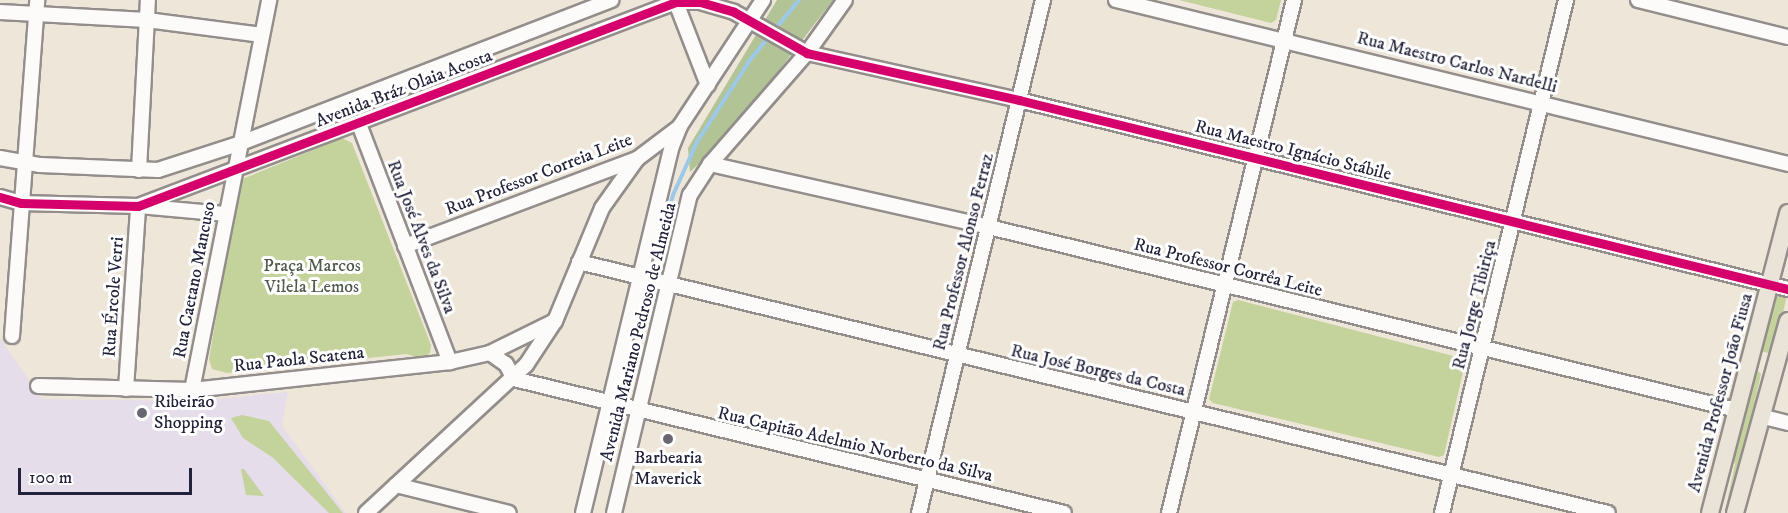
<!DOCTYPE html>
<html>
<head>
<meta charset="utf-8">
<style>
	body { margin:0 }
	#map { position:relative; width:1788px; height:513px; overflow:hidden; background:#efe6da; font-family:"IM FELL DW Pica",serif }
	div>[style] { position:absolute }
	.built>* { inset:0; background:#e5dde9 }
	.green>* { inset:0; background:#c4d29c; transform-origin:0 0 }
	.forest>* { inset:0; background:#b2c395 }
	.stream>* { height:4px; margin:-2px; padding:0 2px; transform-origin:2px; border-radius:2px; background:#9cc9e8 }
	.roads { filter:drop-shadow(2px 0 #938e8c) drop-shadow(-2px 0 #938e8c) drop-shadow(0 2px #938e8c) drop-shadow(0 -2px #938e8c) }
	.minor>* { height:14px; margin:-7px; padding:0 7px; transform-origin:7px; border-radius:7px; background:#fdfbf9 }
	.major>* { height:16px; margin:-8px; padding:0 8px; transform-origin:8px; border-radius:8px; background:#eae3d7 }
	.cycleway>* { height:9px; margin:-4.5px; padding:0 4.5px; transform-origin:4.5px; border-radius:4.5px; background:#d6006c }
	.dots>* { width:16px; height:16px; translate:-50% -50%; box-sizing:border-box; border:3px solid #fff; border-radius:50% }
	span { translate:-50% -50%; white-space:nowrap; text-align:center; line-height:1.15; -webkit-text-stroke:6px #fff; paint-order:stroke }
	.street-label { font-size:18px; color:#22223b }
	.park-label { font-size:18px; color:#4e5a4b }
	.poi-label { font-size:18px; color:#22223b }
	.left { translate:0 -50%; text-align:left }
	.scale { position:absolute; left:18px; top:468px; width:174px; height:27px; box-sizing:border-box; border:3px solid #22223b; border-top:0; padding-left:8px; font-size:18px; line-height:21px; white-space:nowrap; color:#22223b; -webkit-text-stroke:4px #fff; paint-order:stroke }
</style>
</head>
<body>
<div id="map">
	<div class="built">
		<div style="clip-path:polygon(0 338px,42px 399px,197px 401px,288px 392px,282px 426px,346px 513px,0 513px)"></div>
	</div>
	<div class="green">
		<div style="clip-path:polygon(1179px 0,1281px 0,1276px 20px,1271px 23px)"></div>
		<div style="clip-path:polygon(342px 138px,352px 143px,431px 345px,430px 353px,424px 359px,406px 354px,227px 373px,212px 369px,209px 359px,240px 180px)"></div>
		<div style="left:1772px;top:290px;width:16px;height:62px;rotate:14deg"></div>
		<div style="clip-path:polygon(1238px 300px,1461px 358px,1465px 363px,1444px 455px,1439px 457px,1213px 403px,1209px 399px,1233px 302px)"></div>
		<div style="clip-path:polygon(1757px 370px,1761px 374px,1731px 510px,1725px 512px,1735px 464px,1732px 456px,1753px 373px)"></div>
		<div style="clip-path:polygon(242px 415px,269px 421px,343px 513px,329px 513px,272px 457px,243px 438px,231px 418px)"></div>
		<div style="clip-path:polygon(241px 469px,244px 469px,264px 496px,246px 495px)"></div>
	</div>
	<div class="forest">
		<div style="clip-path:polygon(777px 0,833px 0,729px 136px,690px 172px,688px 148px)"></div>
	</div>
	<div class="stream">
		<div style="left:656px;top:255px;width:62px;rotate:-74.2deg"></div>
		<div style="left:673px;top:195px;width:58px;rotate:-65.6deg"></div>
		<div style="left:697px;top:142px;width:98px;rotate:-57.1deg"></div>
		<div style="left:750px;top:60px;width:77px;rotate:-50.8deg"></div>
	</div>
	<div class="roads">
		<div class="minor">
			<div style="left:675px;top:0;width:91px;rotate:68.8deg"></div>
			<div style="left:1116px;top:0;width:692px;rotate:13.71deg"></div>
			<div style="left:1638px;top:0;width:154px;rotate:13.9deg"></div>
			<div style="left:0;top:12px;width:147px;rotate:3.1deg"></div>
			<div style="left:147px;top:20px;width:116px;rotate:7.4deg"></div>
			<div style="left:359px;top:124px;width:255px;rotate:69.1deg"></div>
			<div style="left:0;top:158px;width:41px;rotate:9.9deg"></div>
			<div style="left:40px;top:165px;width:118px;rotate:2.4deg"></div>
			<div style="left:158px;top:170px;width:87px;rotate:-18deg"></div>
			<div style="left:241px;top:143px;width:397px;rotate:-21.1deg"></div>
			<div style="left:710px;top:164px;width:286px;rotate:12.7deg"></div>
			<div style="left:989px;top:227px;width:770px;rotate:13.75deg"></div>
			<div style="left:139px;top:170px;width:170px;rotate:-87deg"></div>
			<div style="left:0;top:197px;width:22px;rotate:16deg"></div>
			<div style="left:21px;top:203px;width:117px;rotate:1.5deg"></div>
			<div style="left:138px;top:206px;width:575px;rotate:-20.77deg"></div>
			<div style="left:676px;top:2px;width:24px"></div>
			<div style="left:700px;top:2px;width:35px;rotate:16deg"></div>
			<div style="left:734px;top:12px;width:84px;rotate:29.3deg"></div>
			<div style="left:807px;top:53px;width:217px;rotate:12.5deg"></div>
			<div style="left:1019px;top:100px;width:792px;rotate:13.81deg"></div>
			<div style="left:405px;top:246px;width:248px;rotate:-20.6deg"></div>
			<div style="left:637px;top:159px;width:51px;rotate:-37.1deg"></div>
			<div style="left:579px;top:262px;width:1059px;rotate:13.71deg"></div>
			<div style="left:12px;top:336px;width:337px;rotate:-85.7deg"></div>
			<div style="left:490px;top:353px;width:19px;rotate:35deg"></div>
			<div style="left:506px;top:364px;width:17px;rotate:62deg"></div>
			<div style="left:514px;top:379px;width:566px;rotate:13.69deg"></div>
			<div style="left:38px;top:386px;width:154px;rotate:1.5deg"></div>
			<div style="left:192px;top:390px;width:260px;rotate:-6.2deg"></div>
			<div style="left:450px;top:362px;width:41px;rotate:-12.7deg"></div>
			<div style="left:490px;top:353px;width:72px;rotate:-26.2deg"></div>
			<div style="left:126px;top:389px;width:183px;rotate:-86.2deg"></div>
			<div style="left:138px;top:206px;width:88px;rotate:5.2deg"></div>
			<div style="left:192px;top:390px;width:398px;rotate:-78.8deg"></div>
			<div style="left:1764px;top:417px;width:25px;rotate:14deg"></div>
			<div style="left:396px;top:485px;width:116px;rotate:13.9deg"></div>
			<div style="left:366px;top:513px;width:218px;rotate:-42.8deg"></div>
			<div style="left:526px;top:365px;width:53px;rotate:-56.6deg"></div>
			<div style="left:555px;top:321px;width:122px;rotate:-67.4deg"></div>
			<div style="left:602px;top:208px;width:60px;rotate:-54.5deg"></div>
			<div style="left:583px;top:513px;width:378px;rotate:-76.4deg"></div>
			<div style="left:672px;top:146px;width:22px;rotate:-68deg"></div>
			<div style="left:680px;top:126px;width:151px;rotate:-56.6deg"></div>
			<div style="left:614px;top:513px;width:327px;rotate:-76.6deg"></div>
			<div style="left:690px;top:195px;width:37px;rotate:-57deg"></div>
			<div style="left:710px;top:164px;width:147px;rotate:-48.9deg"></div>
			<div style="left:807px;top:53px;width:65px;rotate:-54.4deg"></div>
			<div style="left:919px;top:513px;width:528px;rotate:-76.41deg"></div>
			<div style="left:1169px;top:513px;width:528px;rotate:-76.31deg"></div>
			<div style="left:1442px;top:513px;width:528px;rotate:-76.41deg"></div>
		</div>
		<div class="major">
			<div style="left:1710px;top:513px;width:310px;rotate:-75.4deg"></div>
			<div style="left:1735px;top:513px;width:199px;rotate:-74.6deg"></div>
		</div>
	</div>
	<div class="cycleway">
		<div style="left:0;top:197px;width:22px;rotate:16deg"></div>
		<div style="left:21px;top:203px;width:117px;rotate:1.5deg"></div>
		<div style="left:138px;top:206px;width:575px;rotate:-20.77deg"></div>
		<div style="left:676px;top:2px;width:24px"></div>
		<div style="left:700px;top:2px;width:35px;rotate:16deg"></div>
		<div style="left:734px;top:12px;width:84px;rotate:29.3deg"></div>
		<div style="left:807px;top:53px;width:217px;rotate:12.5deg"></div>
		<div style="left:1019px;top:100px;width:792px;rotate:13.81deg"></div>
	</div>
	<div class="dots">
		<div style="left:142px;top:413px;background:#6a6773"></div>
		<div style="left:668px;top:439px;background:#6a6773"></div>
	</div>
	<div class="street-label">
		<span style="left:1457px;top:63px;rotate:14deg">Rua Maestro Carlos Nardelli</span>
		<span style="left:404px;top:89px;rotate:-21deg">Avenida Bráz Olaia Acosta</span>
		<span style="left:1293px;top:151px;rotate:14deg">Rua Maestro Ignácio Stábile</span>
		<span style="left:539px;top:175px;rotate:-21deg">Rua Professor Correia Leite</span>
		<span style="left:421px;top:237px;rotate:69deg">Rua José Alves da Silva</span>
		<span style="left:964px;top:252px;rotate:-76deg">Rua Professor Alonso Ferraz</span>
		<span style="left:1228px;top:268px;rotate:14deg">Rua Professor Corrêa Leite</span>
		<span style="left:195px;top:280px;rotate:-79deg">Rua Caetano Mancuso</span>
		<span style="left:114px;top:297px;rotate:-86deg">Rua Ércole Verri</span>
		<span style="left:1475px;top:305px;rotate:-76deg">Rua Jorge Tibiriça</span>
		<span style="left:639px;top:332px;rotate:-76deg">Avenida Mariano Pedroso de Almeida</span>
		<span style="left:299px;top:360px;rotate:-6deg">Rua Paola Scatena</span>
		<span style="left:1098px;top:371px;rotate:13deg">Rua José Borges da Costa</span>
		<span style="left:1721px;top:393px;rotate:-75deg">Avenida Professor João Fiusa</span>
		<span style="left:855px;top:445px;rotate:13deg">Rua Capitão Adelmio Norberto da Silva</span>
	</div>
	<div class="park-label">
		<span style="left:312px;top:277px">Praça Marcos<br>Vilela Lemos</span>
	</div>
	<div class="poi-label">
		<span class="left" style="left:154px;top:413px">Ribeirão<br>Shopping</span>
		<span style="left:668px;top:469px">Barbearia<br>Maverick</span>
	</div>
	<div class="scale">100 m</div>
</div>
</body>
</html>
